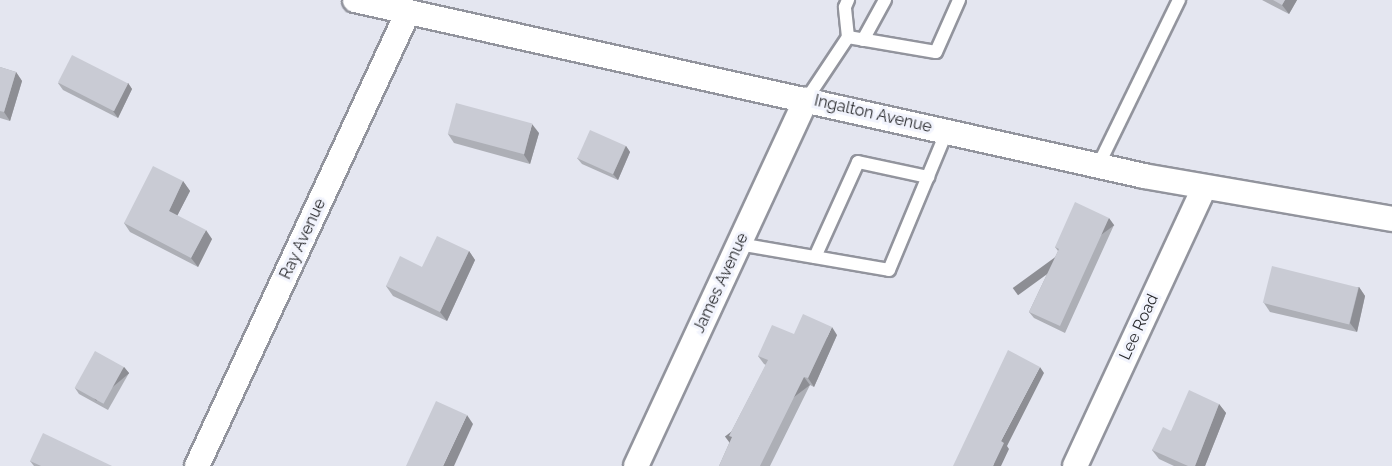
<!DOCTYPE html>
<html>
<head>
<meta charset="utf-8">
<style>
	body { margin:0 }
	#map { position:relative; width:1392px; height:466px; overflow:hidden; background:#e4e6f0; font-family:Raleway,sans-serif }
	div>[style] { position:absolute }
	.roads { filter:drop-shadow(2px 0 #92949d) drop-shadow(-2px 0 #92949d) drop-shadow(0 2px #92949d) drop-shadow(0 -2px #92949d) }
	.service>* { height:12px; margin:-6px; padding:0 6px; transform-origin:6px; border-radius:6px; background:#fff }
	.minor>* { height:24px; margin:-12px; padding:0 12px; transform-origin:12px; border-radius:12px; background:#fff }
	.wall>* { inset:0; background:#adafb6 }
	.shaded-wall>* { inset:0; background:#8d8e94; transform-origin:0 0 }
	.building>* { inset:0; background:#c9cbd4; transform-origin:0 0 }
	span { translate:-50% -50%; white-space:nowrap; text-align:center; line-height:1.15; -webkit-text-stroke:6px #f2f4fd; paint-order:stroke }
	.street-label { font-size:16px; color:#292a2d }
</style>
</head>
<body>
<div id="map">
	<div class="roads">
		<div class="service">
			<div style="left:848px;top:37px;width:89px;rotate:9.7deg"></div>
			<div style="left:936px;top:52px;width:57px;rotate:-66.1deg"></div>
			<div style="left:863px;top:40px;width:46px;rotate:-61.2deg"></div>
			<div style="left:806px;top:100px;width:76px;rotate:-56.3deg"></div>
			<div style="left:848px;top:37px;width:30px;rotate:-96deg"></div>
			<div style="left:845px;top:7px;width:8px;rotate:-67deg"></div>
			<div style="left:1098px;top:166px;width:185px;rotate:-64deg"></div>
			<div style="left:739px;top:244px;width:152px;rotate:9.8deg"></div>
			<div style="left:889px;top:270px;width:151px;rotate:-67.4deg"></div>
			<div style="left:815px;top:257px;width:104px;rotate:-65.6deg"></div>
			<div style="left:858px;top:162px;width:72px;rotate:12.1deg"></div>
		</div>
		<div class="minor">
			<div style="left:355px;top:0;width:808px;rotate:12.57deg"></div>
			<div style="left:1144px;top:176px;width:252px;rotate:9.8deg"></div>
			<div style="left:197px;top:466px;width:501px;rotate:-65.07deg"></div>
			<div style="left:636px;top:466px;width:404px;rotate:-65.1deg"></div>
			<div style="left:1075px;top:466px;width:306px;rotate:-65.1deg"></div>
		</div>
	</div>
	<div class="wall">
		<div style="clip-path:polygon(1262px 0,1297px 0,1289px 14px)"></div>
		<div style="clip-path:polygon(0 67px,16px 72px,22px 81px,10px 121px,0 118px)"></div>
		<div style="clip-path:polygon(58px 83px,128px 83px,132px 89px,118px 118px,63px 90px)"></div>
		<div style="clip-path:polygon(539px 133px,530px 164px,454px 143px,448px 134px)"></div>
		<div style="clip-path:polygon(626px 146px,630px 152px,618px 180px,582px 164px,577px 158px)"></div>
		<div style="clip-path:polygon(183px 181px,190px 191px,177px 216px,212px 239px,198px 267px,130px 232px,124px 223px)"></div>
		<div style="clip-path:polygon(1114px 225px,1065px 333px,1034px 318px,1029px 312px,1058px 251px,1055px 247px)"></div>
		<div style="clip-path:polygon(469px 251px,475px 260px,447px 321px,393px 296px,386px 286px,422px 267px)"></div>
		<div style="clip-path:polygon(1359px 287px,1365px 296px,1357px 332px,1270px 312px,1264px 303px)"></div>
		<div style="clip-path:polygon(837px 335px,814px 387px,810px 385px,770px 466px,719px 466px,731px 439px,729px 436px,766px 365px,764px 364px,758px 356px)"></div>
		<div style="clip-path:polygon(124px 367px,129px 373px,108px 410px,79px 394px,75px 388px)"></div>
		<div style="clip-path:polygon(1219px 404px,1226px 413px,1205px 466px,1174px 466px,1159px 459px,1152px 450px,1171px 431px)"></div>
		<div style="clip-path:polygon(30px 461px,112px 466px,34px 466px)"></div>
	</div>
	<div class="shaded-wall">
		<div style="clip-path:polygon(1285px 0,1297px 0,1289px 14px,1282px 5px)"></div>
		<div style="clip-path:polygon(16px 72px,22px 81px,10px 121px,4px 112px)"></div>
		<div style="clip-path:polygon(128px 83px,132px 89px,118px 118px,113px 111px)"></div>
		<div style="clip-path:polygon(532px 124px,539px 133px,530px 164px,524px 155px)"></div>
		<div style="clip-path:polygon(626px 146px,630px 152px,618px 180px,613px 174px)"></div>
		<div style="clip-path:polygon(183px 181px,190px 191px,175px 220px,169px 211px)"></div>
		<div style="left:1109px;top:218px;width:9px;height:119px;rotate:54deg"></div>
		<div style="clip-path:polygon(206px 230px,212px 239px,198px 267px,191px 258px)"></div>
		<div style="clip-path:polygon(469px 251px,475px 260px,447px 321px,440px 312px)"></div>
		<div style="clip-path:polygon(1359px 287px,1365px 296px,1357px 332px,1350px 323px)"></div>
		<div style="clip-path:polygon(832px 327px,837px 335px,814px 387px,808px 378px)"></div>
		<div style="left:124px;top:367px;width:8px;height:43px;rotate:50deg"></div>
		<div style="clip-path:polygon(1040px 367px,1044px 373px,1007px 446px,1009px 449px,1001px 466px,993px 466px,1001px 441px)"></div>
		<div style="left:804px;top:377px;width:10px;height:99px;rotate:53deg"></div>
		<div style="clip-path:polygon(1219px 404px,1226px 413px,1205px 466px,1195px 466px)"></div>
		<div style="clip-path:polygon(467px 415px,473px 424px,454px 466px,443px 466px)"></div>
	</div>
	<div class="building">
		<div style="clip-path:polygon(1273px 0,1285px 0,1282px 5px)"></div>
		<div style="left:72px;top:55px;width:63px;height:31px;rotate:27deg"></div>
		<div style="clip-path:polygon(0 67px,16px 72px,4px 112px,0 111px)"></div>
		<div style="left:456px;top:103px;width:79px;height:32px;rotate:15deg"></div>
		<div style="left:590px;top:130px;width:39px;height:31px;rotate:24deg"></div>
		<div style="clip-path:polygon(153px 166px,183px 181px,169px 211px,206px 230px,191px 258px,124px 223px)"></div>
		<div style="clip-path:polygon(1075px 202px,1109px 218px,1060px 326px,1029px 312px,1059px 249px,1055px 247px)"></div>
		<div style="clip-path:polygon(437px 236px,469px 251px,440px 312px,386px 286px,400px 256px,422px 267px)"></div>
		<div style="left:1272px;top:266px;width:89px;height:38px;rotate:14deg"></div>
		<div style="clip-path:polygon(803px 314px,832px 327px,808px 378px,804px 377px,760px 466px,719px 466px,732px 437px,729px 436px,768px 360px,758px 356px,772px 325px,794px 334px)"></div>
		<div style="clip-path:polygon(1008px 350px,1040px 367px,1001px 441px,1004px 443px,993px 466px,953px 466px)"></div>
		<div style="left:95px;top:351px;width:33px;height:42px;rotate:29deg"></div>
		<div style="clip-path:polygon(1189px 390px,1219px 404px,1195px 466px,1188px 466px,1152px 450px,1163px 427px,1171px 431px)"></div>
		<div style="clip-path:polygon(436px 401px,467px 415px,443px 466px,406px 466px)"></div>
		<div style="clip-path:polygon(43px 433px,112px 466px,41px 466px,30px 461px)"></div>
	</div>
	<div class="street-label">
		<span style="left:873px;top:114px;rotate:13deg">Ingalton Avenue</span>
		<span style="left:303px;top:239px;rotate:-65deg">Ray Avenue</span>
		<span style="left:721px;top:283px;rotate:-65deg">James Avenue</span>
		<span style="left:1139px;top:327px;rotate:-65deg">Lee Road</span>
	</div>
</div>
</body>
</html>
